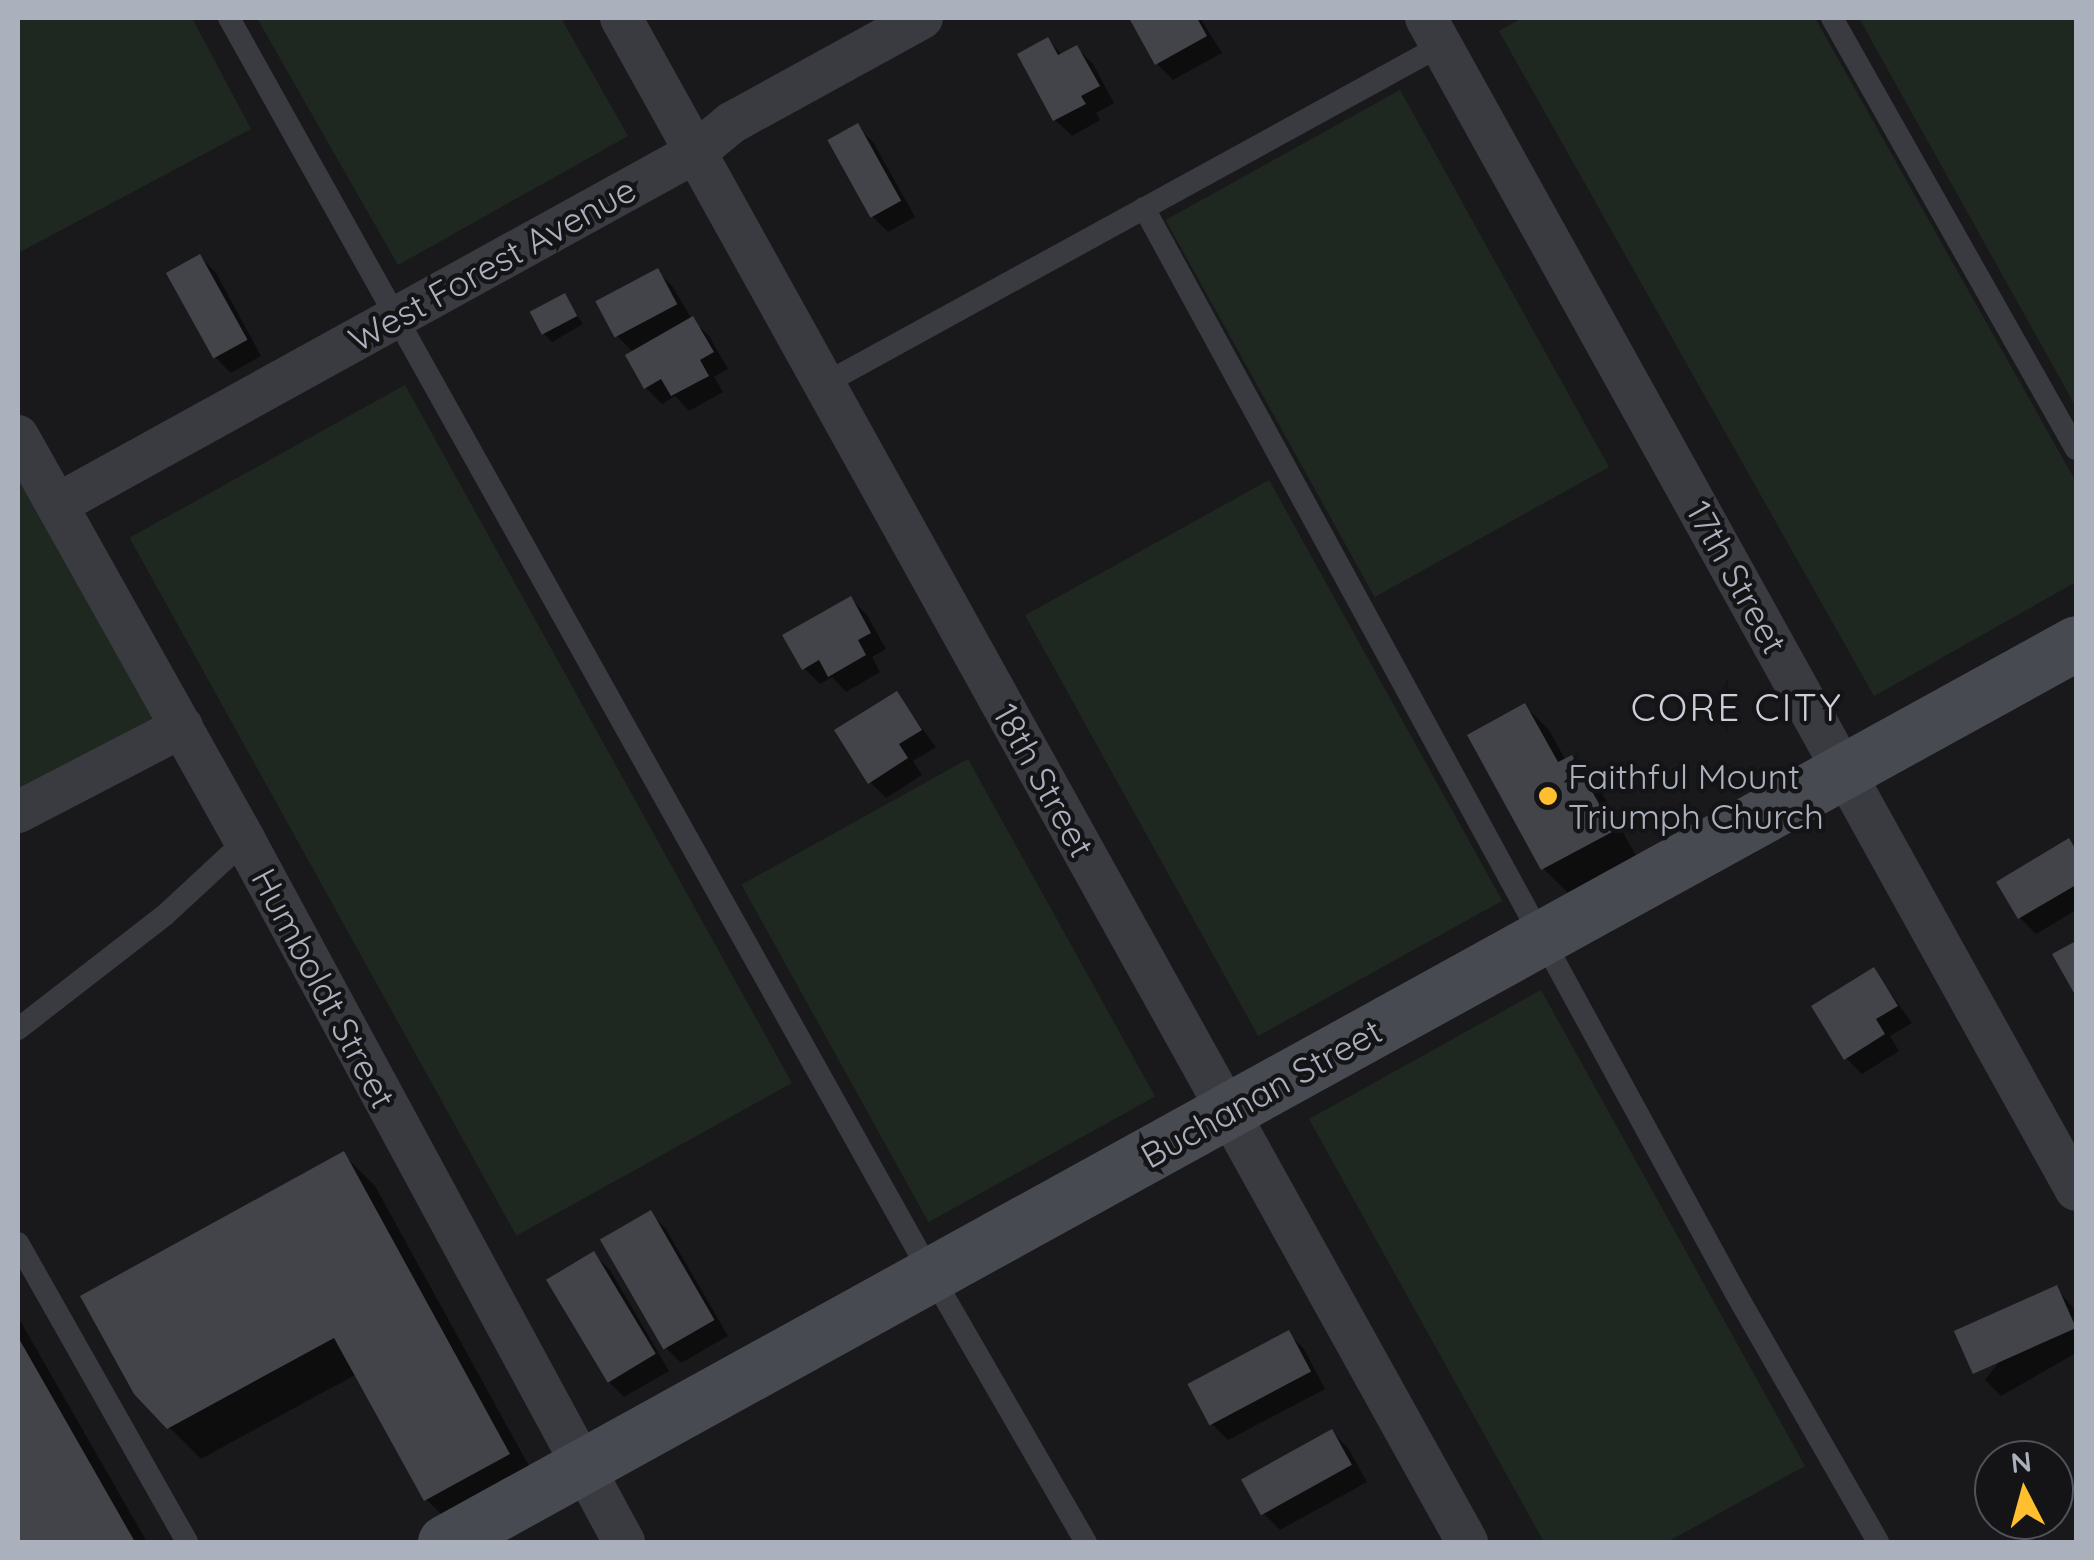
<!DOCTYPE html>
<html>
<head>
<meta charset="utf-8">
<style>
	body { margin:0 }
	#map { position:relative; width:2094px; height:1560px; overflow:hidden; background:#19191c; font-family:Quicksand,sans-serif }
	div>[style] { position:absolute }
	.green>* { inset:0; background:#1f2820; transform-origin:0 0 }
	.shadow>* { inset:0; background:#0007 }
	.building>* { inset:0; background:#434449; transform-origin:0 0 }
	.lane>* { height:22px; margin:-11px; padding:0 11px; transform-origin:11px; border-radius:11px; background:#3a3b41 }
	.street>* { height:42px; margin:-21px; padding:0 21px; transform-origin:21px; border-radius:21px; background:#3a3b41 }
	.secondary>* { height:55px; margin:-27.5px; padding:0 27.5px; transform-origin:27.5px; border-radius:27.5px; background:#484a52 }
	.dots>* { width:28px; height:28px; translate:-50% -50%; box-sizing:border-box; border:5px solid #141417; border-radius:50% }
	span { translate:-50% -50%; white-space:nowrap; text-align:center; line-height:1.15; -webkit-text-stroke:9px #141417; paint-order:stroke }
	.street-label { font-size:35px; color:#abb0bd }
	.poi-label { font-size:35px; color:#abb0bd }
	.left { translate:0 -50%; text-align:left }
	.neighbourhood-label { font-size:38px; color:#cccfd8; letter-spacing:2.5px }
	.frame { position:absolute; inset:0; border:20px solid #abb0bd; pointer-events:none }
	.north { position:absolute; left:1974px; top:1440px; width:100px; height:100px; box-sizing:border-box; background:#141417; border:2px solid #505259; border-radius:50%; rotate:354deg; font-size:28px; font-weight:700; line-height:40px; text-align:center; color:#abb0bd }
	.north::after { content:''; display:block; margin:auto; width:35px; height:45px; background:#ffbf2e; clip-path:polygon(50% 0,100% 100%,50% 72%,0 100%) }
</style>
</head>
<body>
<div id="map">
	<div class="green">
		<div style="clip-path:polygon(18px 18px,192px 18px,251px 129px,18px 253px)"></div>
		<div style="clip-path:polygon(257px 18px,561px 18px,628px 136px,398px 265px)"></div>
		<div style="clip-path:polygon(1522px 18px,1815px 18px,2076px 482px,2076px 582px,1874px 696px,1499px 31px)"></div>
		<div style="clip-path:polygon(1859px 18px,2076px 18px,2076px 407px)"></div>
		<div style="left:1400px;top:90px;width:431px;height:268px;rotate:61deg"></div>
		<div style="left:405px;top:385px;width:798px;height:315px;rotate:61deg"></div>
		<div style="clip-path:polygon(18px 452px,159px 716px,18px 791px)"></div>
		<div style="left:1269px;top:480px;width:481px;height:279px;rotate:61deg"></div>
		<div style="left:968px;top:759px;width:386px;height:259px;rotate:61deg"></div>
		<div style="clip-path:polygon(1541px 990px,1805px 1466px,1667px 1542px,1544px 1542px,1309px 1119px)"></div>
	</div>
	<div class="shadow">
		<div style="clip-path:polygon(1131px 18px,1200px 18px,1222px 53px,1173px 80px,1157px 64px)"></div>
		<div style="clip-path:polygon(1048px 40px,1063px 56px,1077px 48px,1093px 64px,1114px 103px,1096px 113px,1100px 120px,1072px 136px,1055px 120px,1020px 55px)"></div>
		<div style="clip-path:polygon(857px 126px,873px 142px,915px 217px,888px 232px,872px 216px)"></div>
		<div style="clip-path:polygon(200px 257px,216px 273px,261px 356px,231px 373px,215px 357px)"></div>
		<div style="clip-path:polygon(657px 271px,673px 287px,692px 320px,709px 336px,728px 369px,714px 377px,723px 392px,689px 411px,675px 396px,662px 404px,646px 388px,634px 353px,618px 337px)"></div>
		<div style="clip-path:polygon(564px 296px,583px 324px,552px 342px,544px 334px)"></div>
		<div style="clip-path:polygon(851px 599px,867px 615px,886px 649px,872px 657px,880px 672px,846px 692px,832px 677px,820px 684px,804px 668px)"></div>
		<div style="clip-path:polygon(897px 694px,936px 747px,913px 761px,922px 775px,886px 798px,870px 782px)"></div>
		<div style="clip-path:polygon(1525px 706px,1549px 730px,1566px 761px,1571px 758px,1596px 782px,1636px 856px,1568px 893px,1543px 868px)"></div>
		<div style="clip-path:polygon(2068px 841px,2076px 849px,2076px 910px,2036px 934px,2020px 918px)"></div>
		<div style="clip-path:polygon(1874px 970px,1912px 1023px,1890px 1036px,1899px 1051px,1862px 1074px,1846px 1058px)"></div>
		<div style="clip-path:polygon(343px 1154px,375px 1186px,540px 1486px,458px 1531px,426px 1499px,357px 1374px,201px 1459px,169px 1427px)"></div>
		<div style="clip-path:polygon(650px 1213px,666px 1229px,728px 1336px,681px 1363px,665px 1347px,603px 1240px)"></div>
		<div style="clip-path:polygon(594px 1254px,610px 1270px,669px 1371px,624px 1397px,608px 1381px)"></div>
		<div style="clip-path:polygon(2056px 1288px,2076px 1311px,2076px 1353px,2001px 1396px,1985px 1380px)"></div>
		<div style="clip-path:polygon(18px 1317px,147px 1542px,18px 1542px)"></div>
		<div style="clip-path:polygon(1288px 1333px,1304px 1349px,1325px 1389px,1228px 1440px,1212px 1424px)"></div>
		<div style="clip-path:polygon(1332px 1432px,1348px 1448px,1367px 1482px,1280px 1530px,1264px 1514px)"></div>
	</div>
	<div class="building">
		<div style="clip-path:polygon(1129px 18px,1197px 18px,1207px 36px,1155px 65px)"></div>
		<div style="clip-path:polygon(1048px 37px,1058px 55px,1077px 45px,1100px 86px,1081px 96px,1086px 104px,1053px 121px,1017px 54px)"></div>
		<div style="left:858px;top:123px;width:89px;height:35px;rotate:61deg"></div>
		<div style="left:200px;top:254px;width:98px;height:39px;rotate:61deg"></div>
		<div style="left:658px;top:268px;width:41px;height:71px;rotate:62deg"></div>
		<div style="left:565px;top:293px;width:26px;height:40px;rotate:62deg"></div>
		<div style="clip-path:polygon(693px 316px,714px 352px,700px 360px,709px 376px,671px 396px,661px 379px,644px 389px,625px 355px)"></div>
		<div style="clip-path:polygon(851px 596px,871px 633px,858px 640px,866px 655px,828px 677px,819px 660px,802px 670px,782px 635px)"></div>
		<div style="clip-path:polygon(897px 691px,922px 730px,899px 744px,908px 758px,868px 784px,834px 730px)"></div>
		<div style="clip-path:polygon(1525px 703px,1558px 762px,1572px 755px,1614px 831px,1541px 870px,1467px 735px)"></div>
		<div style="clip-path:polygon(2069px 838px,2076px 850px,2076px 885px,2018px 919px,1996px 882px)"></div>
		<div style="clip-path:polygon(2076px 941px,2076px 991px,2074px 993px,2052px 954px)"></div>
		<div style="clip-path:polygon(1874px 967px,1898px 1006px,1876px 1019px,1885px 1034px,1844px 1060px,1811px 1006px)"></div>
		<div style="clip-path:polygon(344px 1151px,510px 1454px,424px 1501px,334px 1338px,167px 1429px,134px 1394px,80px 1296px)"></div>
		<div style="left:651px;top:1210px;width:127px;height:59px;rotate:60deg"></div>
		<div style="left:594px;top:1251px;width:120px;height:56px;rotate:59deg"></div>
		<div style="left:2057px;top:1285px;width:47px;height:113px;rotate:66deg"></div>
		<div style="left:1289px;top:1330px;width:47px;height:115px;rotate:62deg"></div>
		<div style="clip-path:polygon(18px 1337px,135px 1542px,18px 1542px)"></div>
		<div style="left:1332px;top:1429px;width:41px;height:104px;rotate:61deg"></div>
	</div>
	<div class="lane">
		<div style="left:229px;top:18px;width:1439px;rotate:60.8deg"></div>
		<div style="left:931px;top:1274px;width:310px;rotate:60deg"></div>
		<div style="left:1832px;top:18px;width:495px;rotate:60.5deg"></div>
		<div style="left:1144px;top:208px;width:1235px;rotate:61.4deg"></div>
		<div style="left:1735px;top:1292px;width:288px;rotate:60.2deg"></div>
		<div style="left:824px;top:384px;width:705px;rotate:-28.75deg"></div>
		<div style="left:18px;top:1029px;width:186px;rotate:-37.8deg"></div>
		<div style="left:165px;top:915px;width:109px;rotate:-42.8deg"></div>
		<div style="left:18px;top:1243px;width:343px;rotate:60.5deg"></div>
	</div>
	<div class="street">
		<div style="left:621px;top:18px;width:1743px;rotate:60.96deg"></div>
		<div style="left:1426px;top:18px;width:1340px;rotate:60.99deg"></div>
		<div style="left:18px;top:436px;width:464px;rotate:60.7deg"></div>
		<div style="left:245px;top:841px;width:797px;rotate:61.6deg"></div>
		<div style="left:58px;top:504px;width:729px;rotate:-28.89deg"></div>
		<div style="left:696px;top:152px;width:45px;rotate:-39.6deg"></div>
		<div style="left:731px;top:123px;width:218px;rotate:-28.8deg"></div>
		<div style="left:18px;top:812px;width:185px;rotate:-27.4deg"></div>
	</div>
	<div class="secondary">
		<div style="left:445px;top:1542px;width:1862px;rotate:-28.86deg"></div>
	</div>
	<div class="dots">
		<div style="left:1548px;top:796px;background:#ffbf2e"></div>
	</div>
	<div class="street-label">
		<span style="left:492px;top:264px;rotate:-29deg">West Forest Avenue</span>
		<span style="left:1737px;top:577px;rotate:61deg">17th Street</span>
		<span style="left:1044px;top:780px;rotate:61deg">18th Street</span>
		<span style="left:324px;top:988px;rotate:62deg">Humboldt Street</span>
		<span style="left:1261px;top:1093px;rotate:-29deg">Buchanan Street</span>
	</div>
	<div class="poi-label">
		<span class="left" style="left:1568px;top:796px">Faithful Mount<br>Triumph Church</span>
	</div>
	<div class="neighbourhood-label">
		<span style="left:1737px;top:708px">CORE CITY</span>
	</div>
	<div class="frame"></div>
	<div class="north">N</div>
</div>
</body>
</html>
